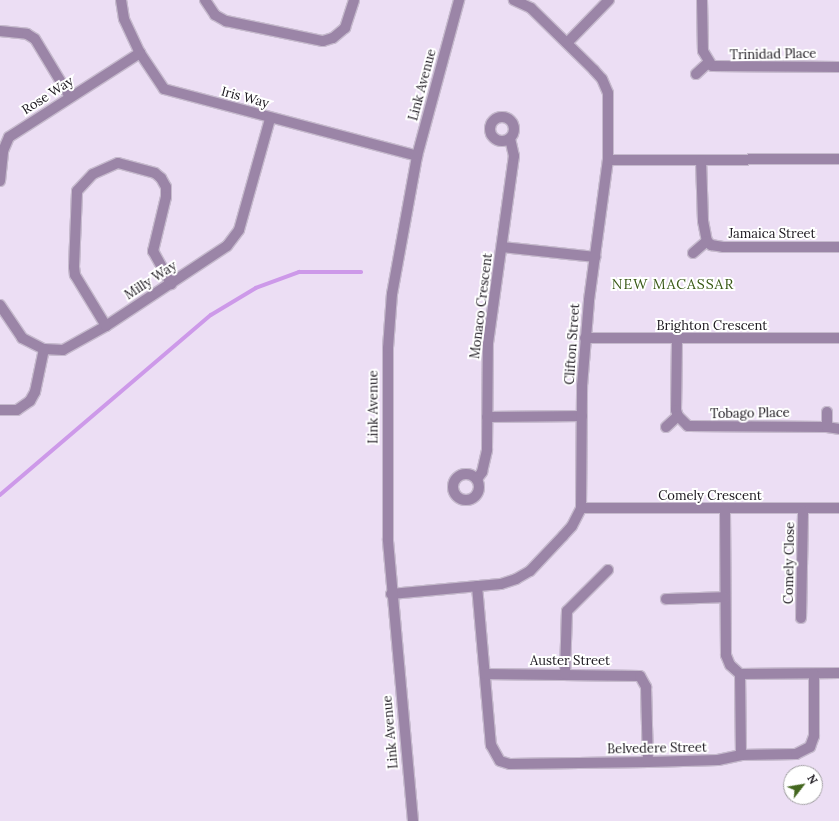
<!DOCTYPE html>
<html>
<head>
<meta charset="utf-8">
<style>
	body { margin:0 }
	#map { position:relative; width:839px; height:821px; overflow:hidden; background:#ecdef4; font-family:Lora,serif }
	div>[style] { position:absolute }
	.stream>* { height:3.5px; margin:-1.75px; padding:0 1.75px; transform-origin:1.75px; border-radius:1.75px; background:#cd99e9 }
	.roads { filter:drop-shadow(1px 0 #c6bacd) drop-shadow(-1px 0 #c6bacd) drop-shadow(0 1px #c6bacd) drop-shadow(0 -1px #c6bacd) }
	.minor>* { height:10px; margin:-5px; padding:0 5px; transform-origin:5px; border-radius:5px; background:#9b85a7 }
	.minor>.ring { margin:-5px; padding:0; box-sizing:content-box; background:none; border:10px solid #9b85a7; border-radius:50% }
	span { translate:-50% -50%; white-space:nowrap; text-align:center; line-height:1.15; -webkit-text-stroke:4px #fff; paint-order:stroke }
	.street-label { font-size:13px; color:#18141b }
	.neighbourhood-label { font-size:14px; color:#375714; letter-spacing:1px }
	.north { position:absolute; left:783px; top:765px; width:40px; height:40px; box-sizing:border-box; background:#fff; border:1px solid #a3a1a4; border-radius:50%; rotate:59deg; font-size:11px; font-weight:700; line-height:16px; text-align:center; color:#18141b }
	.north::after { content:''; display:block; margin:auto; width:14px; height:18px; background:#44671f; clip-path:polygon(50% 0,100% 100%,50% 72%,0 100%) }
</style>
</head>
<body>
<div id="map">
	<div class="stream">
		<div style="left:0;top:495px;width:277px;rotate:-40.5deg"></div>
		<div style="left:211px;top:315px;width:52px;rotate:-31deg"></div>
		<div style="left:256px;top:288px;width:46px;rotate:-20.4deg"></div>
		<div style="left:299px;top:272px;width:62px"></div>
	</div>
	<div class="roads">
		<div class="minor">
			<div style="left:121px;top:0;width:19px;rotate:81deg"></div>
			<div style="left:124px;top:19px;width:38px;rotate:65deg"></div>
			<div style="left:140px;top:53px;width:43px;rotate:56.3deg"></div>
			<div style="left:164px;top:89px;width:262px;rotate:14.8deg"></div>
			<div style="left:205px;top:0;width:18px;rotate:56deg"></div>
			<div style="left:215px;top:15px;width:13px;rotate:29deg"></div>
			<div style="left:226px;top:21px;width:99px;rotate:11.7deg"></div>
			<div style="left:323px;top:41px;width:10px;rotate:-17deg"></div>
			<div style="left:333px;top:38px;width:16px;rotate:-40deg"></div>
			<div style="left:345px;top:28px;width:29px;rotate:-72deg"></div>
			<div style="left:702px;top:0;width:51px;rotate:88.9deg"></div>
			<div style="left:703px;top:51px;width:17px;rotate:59deg"></div>
			<div style="left:712px;top:66px;width:127px;rotate:0.5deg"></div>
			<div style="left:0;top:31px;width:27px;rotate:6deg"></div>
			<div style="left:27px;top:34px;width:9px;rotate:32deg"></div>
			<div style="left:35px;top:39px;width:68px;rotate:58.9deg"></div>
			<div style="left:567px;top:43px;width:60px;rotate:-45.7deg"></div>
			<div style="left:696px;top:74px;width:16px;rotate:-43deg"></div>
			<div class="ring" style="left:490px;top:117px;width:14px;height:14px"></div>
			<div style="left:608px;top:160px;width:231px;rotate:-0.2deg"></div>
			<div style="left:701px;top:160px;width:61px;rotate:88.1deg"></div>
			<div style="left:703px;top:221px;width:20px;rotate:79deg"></div>
			<div style="left:707px;top:241px;width:6px;rotate:45deg"></div>
			<div style="left:711px;top:245px;width:12px;rotate:9deg"></div>
			<div style="left:723px;top:247px;width:116px"></div>
			<div style="left:0;top:181px;width:30px;rotate:-84deg"></div>
			<div style="left:3px;top:151px;width:15px;rotate:-67deg"></div>
			<div style="left:9px;top:137px;width:156px;rotate:-32.7deg"></div>
			<div style="left:502px;top:247px;width:94px;rotate:6.1deg"></div>
			<div style="left:693px;top:253px;width:18px;rotate:-41deg"></div>
			<div style="left:0;top:305px;width:40px;rotate:56deg"></div>
			<div style="left:22px;top:338px;width:25px;rotate:27deg"></div>
			<div style="left:44px;top:349px;width:19px;rotate:3deg"></div>
			<div style="left:63px;top:350px;width:49px;rotate:-29.2deg"></div>
			<div style="left:106px;top:326px;width:145px;rotate:-33.5deg"></div>
			<div style="left:227px;top:246px;width:20px;rotate:-53deg"></div>
			<div style="left:239px;top:230px;width:115px;rotate:-74.4deg"></div>
			<div style="left:106px;top:326px;width:60px;rotate:-121.3deg"></div>
			<div style="left:75px;top:275px;width:8px;rotate:-97deg"></div>
			<div style="left:74px;top:267px;width:76px;rotate:-87.7deg"></div>
			<div style="left:77px;top:191px;width:23px;rotate:-47deg"></div>
			<div style="left:93px;top:174px;width:27px;rotate:-24deg"></div>
			<div style="left:118px;top:163px;width:38px;rotate:15deg"></div>
			<div style="left:155px;top:173px;width:8px;rotate:40deg"></div>
			<div style="left:161px;top:178px;width:10px;rotate:61deg"></div>
			<div style="left:166px;top:187px;width:10px;rotate:90deg"></div>
			<div style="left:166px;top:197px;width:56px;rotate:103.5deg"></div>
			<div style="left:153px;top:251px;width:38px;rotate:61deg"></div>
			<div style="left:585px;top:338px;width:254px"></div>
			<div style="left:677px;top:340px;width:70px;rotate:90.8deg"></div>
			<div style="left:676px;top:410px;width:6px;rotate:72deg"></div>
			<div style="left:678px;top:416px;width:14px;rotate:45deg"></div>
			<div style="left:688px;top:426px;width:139px;rotate:0.4deg"></div>
			<div style="left:827px;top:427px;width:12px;rotate:9deg"></div>
			<div style="left:0;top:410px;width:17px"></div>
			<div style="left:17px;top:410px;width:16px;rotate:-35deg"></div>
			<div style="left:30px;top:401px;width:10px;rotate:-61deg"></div>
			<div style="left:35px;top:392px;width:44px;rotate:-78.2deg"></div>
			<div style="left:827px;top:412px;width:15px;rotate:90deg"></div>
			<div style="left:487px;top:417px;width:95px;rotate:-0.6deg"></div>
			<div style="left:666px;top:427px;width:16px;rotate:-43deg"></div>
			<div class="ring" style="left:453px;top:474px;width:16px;height:16px"></div>
			<div style="left:477px;top:479px;width:9px;rotate:-54deg"></div>
			<div style="left:482px;top:472px;width:23px;rotate:-77deg"></div>
			<div style="left:487px;top:450px;width:107px;rotate:-89.5deg"></div>
			<div style="left:488px;top:343px;width:189px;rotate:-82.1deg"></div>
			<div style="left:514px;top:156px;width:17px;rotate:-103deg"></div>
			<div style="left:581px;top:508px;width:258px"></div>
			<div style="left:477px;top:586px;width:160px;rotate:85deg"></div>
			<div style="left:491px;top:745px;width:18px;rotate:61deg"></div>
			<div style="left:500px;top:761px;width:10px;rotate:17deg"></div>
			<div style="left:510px;top:764px;width:138px;rotate:-0.8deg"></div>
			<div style="left:648px;top:762px;width:70px;rotate:-1.6deg"></div>
			<div style="left:718px;top:760px;width:24px;rotate:-12deg"></div>
			<div style="left:741px;top:755px;width:81px;rotate:-90.7deg"></div>
			<div style="left:740px;top:674px;width:13px;rotate:-138deg"></div>
			<div style="left:730px;top:665px;width:11px;rotate:-112deg"></div>
			<div style="left:726px;top:655px;width:145px;rotate:-90.4deg"></div>
			<div style="left:391px;top:594px;width:110px;rotate:-5.2deg"></div>
			<div style="left:501px;top:584px;width:16px;rotate:-18deg"></div>
			<div style="left:516px;top:579px;width:16px;rotate:-30deg"></div>
			<div style="left:530px;top:571px;width:48px;rotate:-46.7deg"></div>
			<div style="left:563px;top:536px;width:13px;rotate:-48deg"></div>
			<div style="left:572px;top:526px;width:20px;rotate:-63deg"></div>
			<div style="left:581px;top:508px;width:122px;rotate:-89.5deg"></div>
			<div style="left:582px;top:386px;width:86px;rotate:-85.3deg"></div>
			<div style="left:589px;top:300px;width:141px;rotate:-82.3deg"></div>
			<div style="left:608px;top:160px;width:67px;rotate:-90deg"></div>
			<div style="left:608px;top:93px;width:15px;rotate:-113deg"></div>
			<div style="left:602px;top:79px;width:12px;rotate:-132deg"></div>
			<div style="left:594px;top:70px;width:88px;rotate:-135.5deg"></div>
			<div style="left:531px;top:8px;width:19px;rotate:-155deg"></div>
			<div style="left:666px;top:599px;width:59px;rotate:-1.9deg"></div>
			<div style="left:801px;top:618px;width:108px;rotate:-88.9deg"></div>
			<div style="left:485px;top:674px;width:155px;rotate:0.7deg"></div>
			<div style="left:640px;top:676px;width:13px;rotate:61deg"></div>
			<div style="left:646px;top:687px;width:75px;rotate:88.5deg"></div>
			<div style="left:565px;top:674px;width:63px;rotate:-88.2deg"></div>
			<div style="left:567px;top:611px;width:58px;rotate:-45deg"></div>
			<div style="left:740px;top:674px;width:99px;rotate:-0.6deg"></div>
			<div style="left:741px;top:755px;width:55px;rotate:-1deg"></div>
			<div style="left:796px;top:754px;width:16px;rotate:-27deg"></div>
			<div style="left:810px;top:747px;width:12px;rotate:-70deg"></div>
			<div style="left:814px;top:736px;width:62px;rotate:-90deg"></div>
			<div style="left:413px;top:821px;width:283px;rotate:-95.1deg"></div>
			<div style="left:388px;top:539px;width:191px;rotate:-90deg"></div>
			<div style="left:388px;top:348px;width:54px;rotate:-85.8deg"></div>
			<div style="left:392px;top:294px;width:140px;rotate:-79.7deg"></div>
			<div style="left:417px;top:156px;width:162px;rotate:-74.9deg"></div>
		</div>
	</div>
	<div class="street-label">
		<span style="left:773px;top:55px;rotate:-1deg">Trinidad Place</span>
		<span style="left:423px;top:85px;rotate:-75deg">Link Avenue</span>
		<span style="left:48px;top:96px;rotate:-33deg">Rose Way</span>
		<span style="left:245px;top:98px;rotate:15deg">Iris Way</span>
		<span style="left:772px;top:234px">Jamaica Street</span>
		<span style="left:151px;top:281px;rotate:-33deg">Milly Way</span>
		<span style="left:482px;top:306px;rotate:-83deg">Monaco Crescent</span>
		<span style="left:712px;top:326px">Brighton Crescent</span>
		<span style="left:573px;top:344px;rotate:-86deg">Clifton Street</span>
		<span style="left:374px;top:407px;rotate:-90deg">Link Avenue</span>
		<span style="left:750px;top:414px;rotate:-1deg">Tobago Place</span>
		<span style="left:710px;top:496px">Comely Crescent</span>
		<span style="left:790px;top:563px;rotate:-89deg">Comely Close</span>
		<span style="left:570px;top:661px">Auster Street</span>
		<span style="left:391px;top:732px;rotate:-95deg">Link Avenue</span>
		<span style="left:657px;top:749px;rotate:-1deg">Belvedere Street</span>
	</div>
	<div class="neighbourhood-label">
		<span style="left:673px;top:284px">NEW MACASSAR</span>
	</div>
	<div class="north">N</div>
</div>
</body>
</html>
